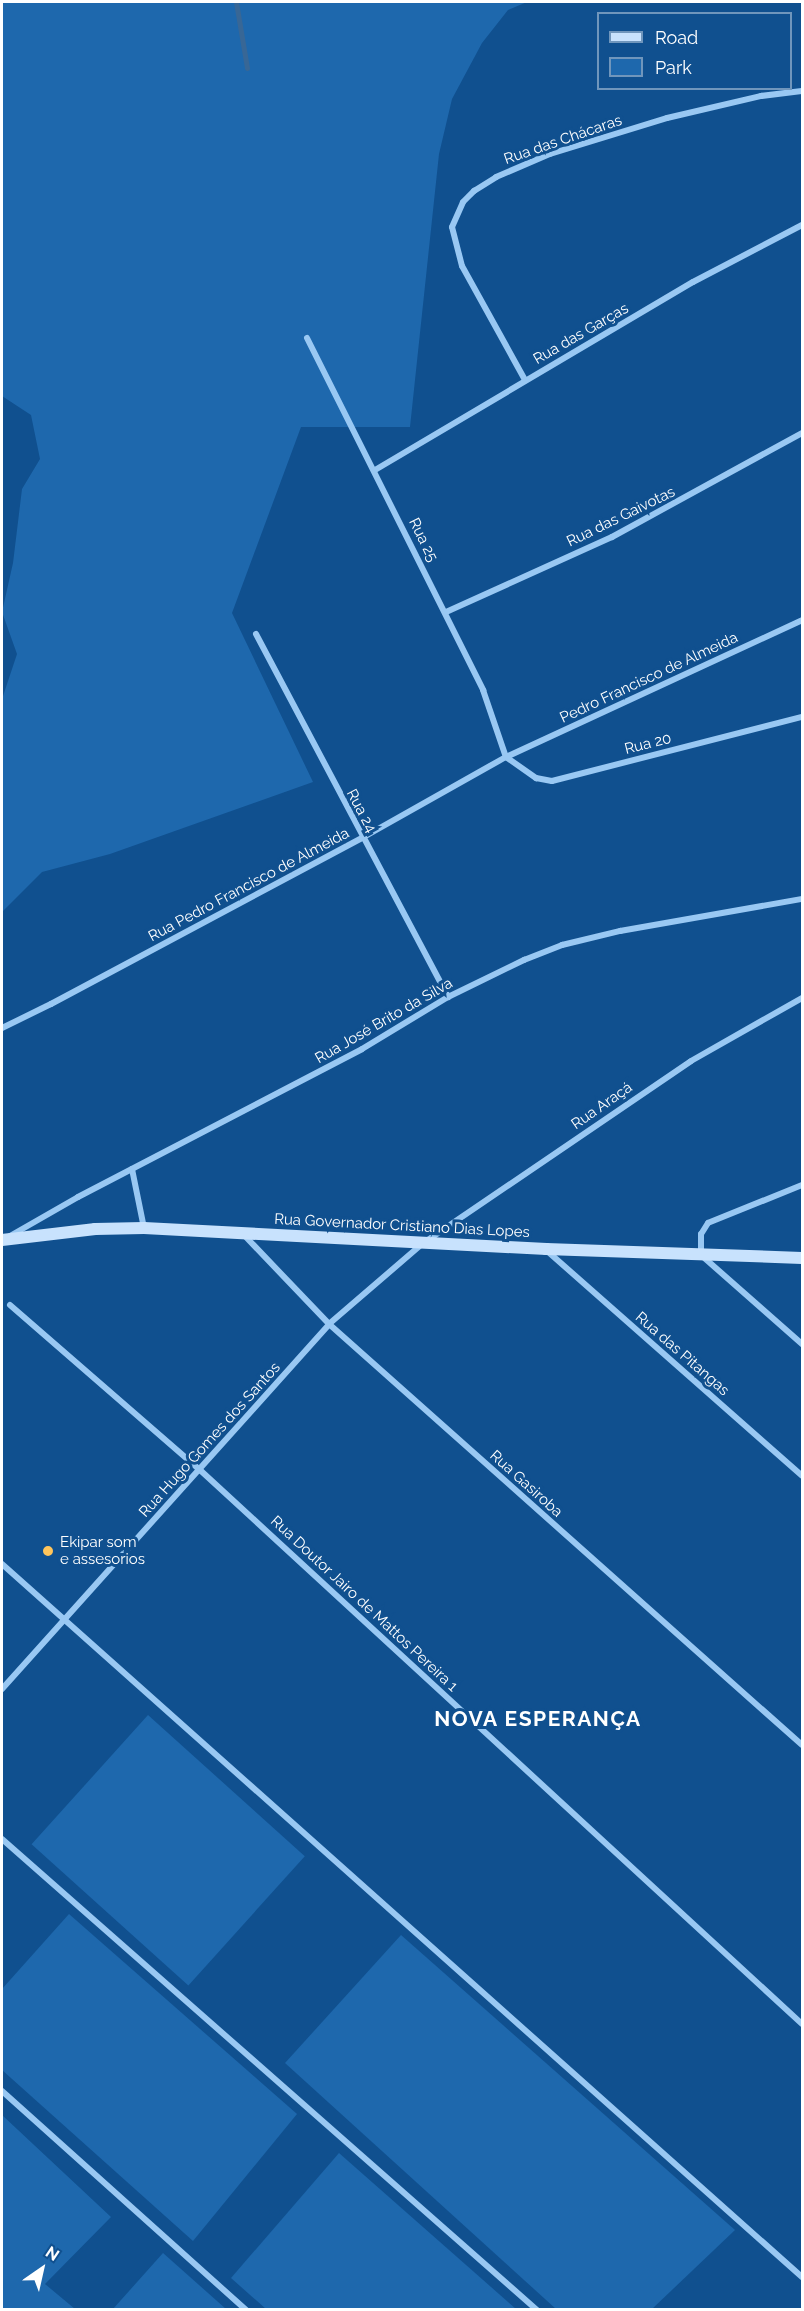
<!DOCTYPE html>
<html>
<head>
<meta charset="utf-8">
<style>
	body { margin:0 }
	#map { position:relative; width:804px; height:2311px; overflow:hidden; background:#10508f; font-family:Raleway,sans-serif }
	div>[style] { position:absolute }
	.green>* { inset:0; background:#1e68ad; transform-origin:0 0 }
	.stream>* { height:5px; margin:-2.5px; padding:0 2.5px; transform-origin:2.5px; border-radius:2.5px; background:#386796 }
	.street>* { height:6px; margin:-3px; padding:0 3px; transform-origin:3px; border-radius:3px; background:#99c8f3 }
	.secondary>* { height:12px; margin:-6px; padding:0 6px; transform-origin:6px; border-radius:6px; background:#c8e2fd }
	.dots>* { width:16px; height:16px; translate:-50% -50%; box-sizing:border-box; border:3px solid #10508f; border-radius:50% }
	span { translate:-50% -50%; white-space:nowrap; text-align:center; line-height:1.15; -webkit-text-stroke:6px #10508f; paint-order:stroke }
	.street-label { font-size:15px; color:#fff }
	.poi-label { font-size:15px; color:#fff }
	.left { translate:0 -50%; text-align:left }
	.district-label { font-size:21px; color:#fff; font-weight:700; letter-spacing:1.5px }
	.frame { position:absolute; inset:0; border:3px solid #fff; pointer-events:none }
	.legend { position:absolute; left:597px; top:12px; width:195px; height:78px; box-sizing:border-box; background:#10508f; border:2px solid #7096bc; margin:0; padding:8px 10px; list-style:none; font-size:18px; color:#fff }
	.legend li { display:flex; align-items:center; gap:12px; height:30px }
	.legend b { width:30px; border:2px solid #7096bc }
	.north { position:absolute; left:12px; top:2239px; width:60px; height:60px; -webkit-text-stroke:4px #10508f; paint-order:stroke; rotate:34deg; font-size:16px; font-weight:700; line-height:24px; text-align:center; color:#fff }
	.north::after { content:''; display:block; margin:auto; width:21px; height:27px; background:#fff; clip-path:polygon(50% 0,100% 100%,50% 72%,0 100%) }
</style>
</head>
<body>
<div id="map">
	<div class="green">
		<div style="clip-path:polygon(2px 2px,527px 2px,508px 10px,482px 43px,452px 99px,439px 154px,410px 427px,301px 427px,232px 613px,313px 782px,110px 854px,42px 872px,2px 912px,2px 699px,17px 654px,2px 612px,13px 563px,22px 489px,40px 459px,31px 415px,2px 396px)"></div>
		<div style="left:148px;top:1715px;width:211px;height:174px;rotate:42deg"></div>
		<div style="clip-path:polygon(69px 1914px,297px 2114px,193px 2241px,2px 2070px,2px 1989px)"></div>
		<div style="clip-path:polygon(401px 1935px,735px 2230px,652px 2309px,556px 2309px,285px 2063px)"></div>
		<div style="clip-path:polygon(2px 2115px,111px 2217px,45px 2284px,75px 2309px,2px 2309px)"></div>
		<div style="clip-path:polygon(339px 2153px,516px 2309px,266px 2309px,231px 2278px)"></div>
		<div style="clip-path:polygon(163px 2253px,226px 2309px,113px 2309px)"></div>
	</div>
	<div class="stream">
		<div style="left:236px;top:2px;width:67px;rotate:80.5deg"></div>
	</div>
	<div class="street">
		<div style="left:307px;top:338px;width:394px;rotate:63.4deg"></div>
		<div style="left:483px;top:690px;width:71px;rotate:71.1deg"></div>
		<div style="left:525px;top:380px;width:130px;rotate:-118.9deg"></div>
		<div style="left:462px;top:266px;width:40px;rotate:-104.4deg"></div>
		<div style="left:452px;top:227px;width:27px;rotate:-66deg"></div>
		<div style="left:463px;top:202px;width:16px;rotate:-45deg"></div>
		<div style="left:474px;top:191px;width:26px;rotate:-32deg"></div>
		<div style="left:496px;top:177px;width:59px;rotate:-23.1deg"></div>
		<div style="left:550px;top:154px;width:122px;rotate:-17.1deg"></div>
		<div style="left:667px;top:118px;width:97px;rotate:-13.2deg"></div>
		<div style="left:761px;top:96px;width:41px;rotate:-7deg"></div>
		<div style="left:375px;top:470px;width:369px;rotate:-30.6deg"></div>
		<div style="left:693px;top:282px;width:123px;rotate:-27.6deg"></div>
		<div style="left:446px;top:612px;width:182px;rotate:-24.3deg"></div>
		<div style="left:612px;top:537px;width:217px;rotate:-28.7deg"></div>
		<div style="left:256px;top:634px;width:411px;rotate:62.1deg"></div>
		<div style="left:506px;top:757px;width:37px;rotate:35deg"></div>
		<div style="left:536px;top:778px;width:16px;rotate:11deg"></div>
		<div style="left:552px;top:781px;width:258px;rotate:-14.4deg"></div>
		<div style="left:2px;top:1028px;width:55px;rotate:-26.1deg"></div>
		<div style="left:51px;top:1004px;width:353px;rotate:-28.1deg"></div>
		<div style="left:362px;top:838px;width:165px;rotate:-29.4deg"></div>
		<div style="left:506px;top:757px;width:326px;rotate:-24.8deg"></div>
		<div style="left:132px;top:1169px;width:60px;rotate:78.5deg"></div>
		<div style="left:802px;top:1185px;width:101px;rotate:158deg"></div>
		<div style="left:708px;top:1223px;width:13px;rotate:122deg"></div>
		<div style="left:701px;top:1234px;width:21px;rotate:90deg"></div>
		<div style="left:701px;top:1255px;width:135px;rotate:41.4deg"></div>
		<div style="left:244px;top:1235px;width:123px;rotate:46.3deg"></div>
		<div style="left:329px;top:1324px;width:633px;rotate:41.67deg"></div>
		<div style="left:10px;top:1236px;width:78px;rotate:-29.8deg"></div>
		<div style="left:78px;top:1197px;width:320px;rotate:-27.5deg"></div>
		<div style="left:362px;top:1049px;width:100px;rotate:-31.2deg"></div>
		<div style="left:448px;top:997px;width:85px;rotate:-26deg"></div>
		<div style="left:524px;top:960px;width:41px;rotate:-21.5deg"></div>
		<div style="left:562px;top:945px;width:60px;rotate:-13.6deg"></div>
		<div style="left:620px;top:931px;width:185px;rotate:-10deg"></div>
		<div style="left:546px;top:1250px;width:341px;rotate:41.4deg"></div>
		<div style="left:10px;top:1305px;width:252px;rotate:41deg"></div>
		<div style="left:200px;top:1470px;width:818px;rotate:42.62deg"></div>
		<div style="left:2px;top:1564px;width:1072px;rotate:41.71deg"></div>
		<div style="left:2px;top:1689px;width:490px;rotate:-48.1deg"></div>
		<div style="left:329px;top:1324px;width:123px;rotate:-40.7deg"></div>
		<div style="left:422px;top:1244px;width:325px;rotate:-34.2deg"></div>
		<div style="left:691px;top:1061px;width:128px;rotate:-29.6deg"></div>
		<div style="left:2px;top:1839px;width:713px;rotate:41.36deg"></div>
		<div style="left:2px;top:2091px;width:328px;rotate:41.9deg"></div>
	</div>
	<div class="secondary">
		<div style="left:2px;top:1240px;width:94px;rotate:-6.7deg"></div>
		<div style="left:95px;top:1229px;width:49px;rotate:-1.2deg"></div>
		<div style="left:144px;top:1228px;width:403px;rotate:3deg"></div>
		<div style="left:546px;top:1249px;width:256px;rotate:2deg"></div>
	</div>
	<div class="dots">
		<div style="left:48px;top:1551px;background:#ffc55b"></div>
	</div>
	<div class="street-label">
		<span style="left:563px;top:140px;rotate:-19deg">Rua das Chácaras</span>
		<span style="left:581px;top:334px;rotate:-30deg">Rua das Garças</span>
		<span style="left:621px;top:517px;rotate:-26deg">Rua das Gaivotas</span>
		<span style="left:423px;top:540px;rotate:64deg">Rua 25</span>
		<span style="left:649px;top:678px;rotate:-25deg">Pedro Francisco de Almeida</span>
		<span style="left:648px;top:744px;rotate:-14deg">Rua 20</span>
		<span style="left:361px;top:811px;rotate:62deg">Rua 24</span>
		<span style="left:249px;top:885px;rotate:-28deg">Rua Pedro Francisco de Almeida</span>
		<span style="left:384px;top:1021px;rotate:-30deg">Rua José Brito da Silva</span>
		<span style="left:602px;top:1106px;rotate:-35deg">Rua Araçá</span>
		<span style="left:402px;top:1226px;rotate:3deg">Rua Governador Cristiano Dias Lopes</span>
		<span style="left:682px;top:1354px;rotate:41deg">Rua das Pitangas</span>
		<span style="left:210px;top:1440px;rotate:-48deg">Rua Hugo Gomes dos Santos</span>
		<span style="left:526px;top:1484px;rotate:42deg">Rua Gasiroba</span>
		<span style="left:364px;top:1604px;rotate:43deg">Rua Doutor Jairo de Mattos Pereira 1</span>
	</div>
	<div class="poi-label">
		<span class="left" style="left:60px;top:1551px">Ekipar som<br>e assesorios</span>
	</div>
	<div class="district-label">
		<span style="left:538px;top:1719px">NOVA ESPERANÇA</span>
	</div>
	<div class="frame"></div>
	<ul class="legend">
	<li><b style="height:8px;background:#c8e2fd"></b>Road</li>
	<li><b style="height:16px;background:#1e68ad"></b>Park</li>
	</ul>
	<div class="north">N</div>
</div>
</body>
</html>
